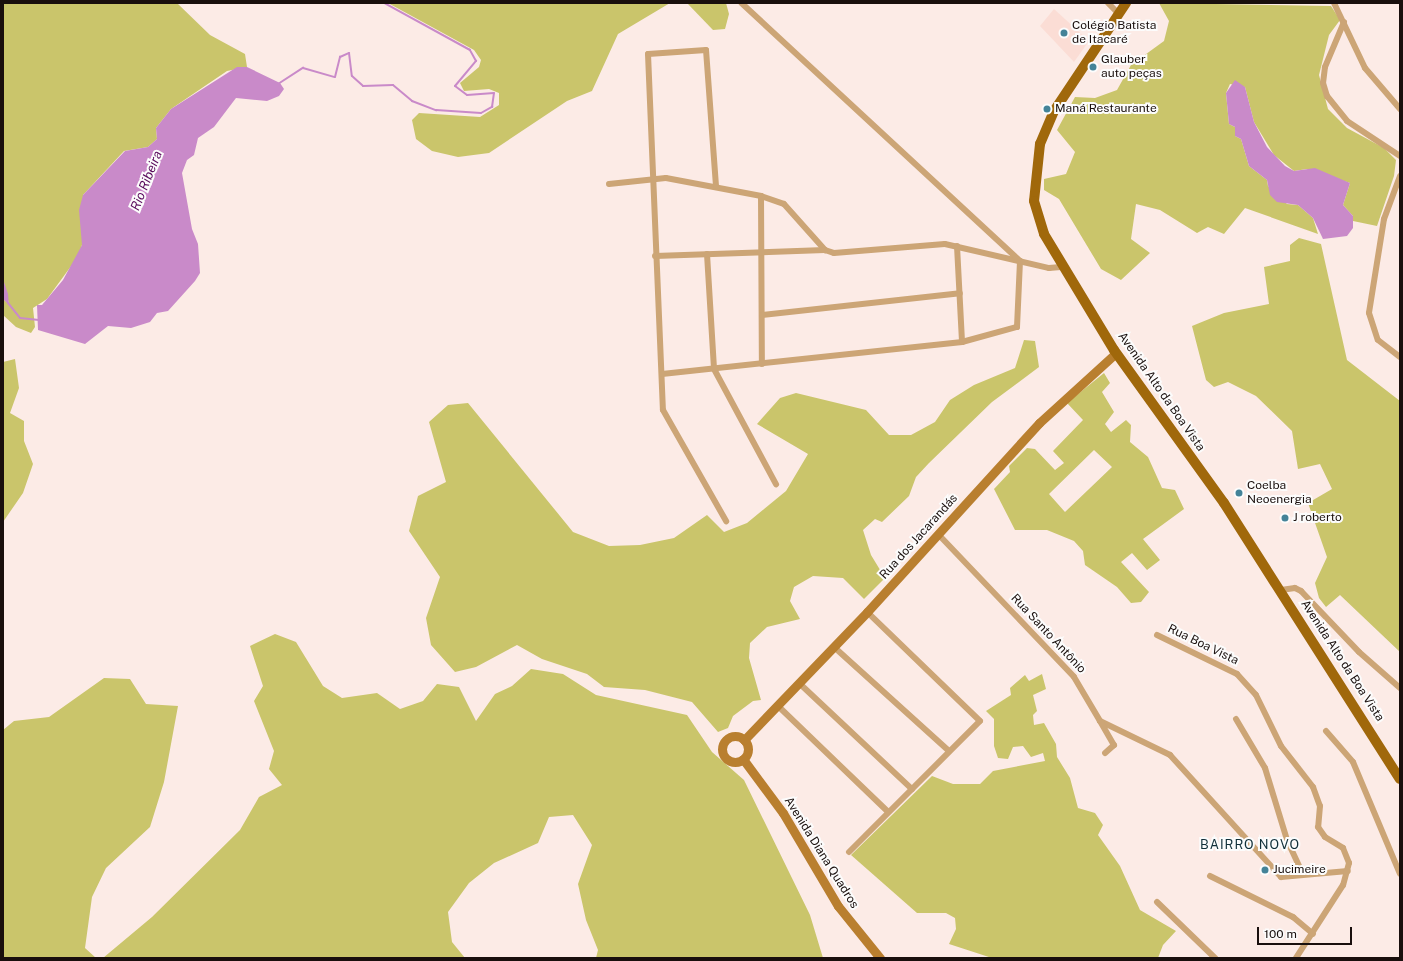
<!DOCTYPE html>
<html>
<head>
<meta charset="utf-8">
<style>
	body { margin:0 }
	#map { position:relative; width:1403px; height:961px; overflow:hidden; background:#fcebe6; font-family:"Public Sans",sans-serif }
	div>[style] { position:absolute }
	.built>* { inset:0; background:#fbddd5 }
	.forest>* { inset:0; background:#cac56b }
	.water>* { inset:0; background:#c98ac9 }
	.stream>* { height:2px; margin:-1px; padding:0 1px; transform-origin:1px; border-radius:1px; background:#c98ac9 }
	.street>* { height:6px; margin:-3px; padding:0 3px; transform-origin:3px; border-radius:3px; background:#cca576 }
	.secondary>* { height:9px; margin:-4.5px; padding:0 4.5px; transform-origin:4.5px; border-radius:4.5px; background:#b97f2f }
	.secondary>.ring { margin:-4.5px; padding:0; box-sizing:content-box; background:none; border:9px solid #b97f2f; border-radius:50% }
	.primary>* { height:10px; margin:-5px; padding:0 5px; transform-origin:5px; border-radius:5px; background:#a0680b }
	.dots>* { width:11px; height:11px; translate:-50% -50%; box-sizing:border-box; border:2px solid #fcfcfc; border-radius:50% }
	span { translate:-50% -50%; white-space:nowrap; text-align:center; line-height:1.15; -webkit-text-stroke:4px #fcfcfc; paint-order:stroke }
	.poi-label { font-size:12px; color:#190f0d }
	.left { translate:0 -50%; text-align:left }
	.street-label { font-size:12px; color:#190f0d }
	.water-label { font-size:13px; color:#58095b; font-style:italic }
	.neighbourhood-label { font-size:13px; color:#112f39; letter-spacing:1px }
	.frame { position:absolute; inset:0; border:4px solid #190f0d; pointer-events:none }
	.scale { position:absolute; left:1257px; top:927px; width:95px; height:18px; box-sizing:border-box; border:2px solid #190f0d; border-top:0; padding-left:5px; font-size:12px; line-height:14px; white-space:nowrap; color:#190f0d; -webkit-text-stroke:3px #fcfcfc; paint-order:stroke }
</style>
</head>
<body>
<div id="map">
	<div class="built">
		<div style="clip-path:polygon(1054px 9px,1089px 41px,1074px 62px,1040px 26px)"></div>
	</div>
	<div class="forest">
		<div style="clip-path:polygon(3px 3px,177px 3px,210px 35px,245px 54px,247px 67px,227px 71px,171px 109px,156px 128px,157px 139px,148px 147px,124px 151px,83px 195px,82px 245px,77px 258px,47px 299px,33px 308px,35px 327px,31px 333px,16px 327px,3px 315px,3px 299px,9px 304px,3px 279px)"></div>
		<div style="clip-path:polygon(388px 3px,670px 3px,618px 34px,592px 91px,567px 101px,489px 153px,458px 157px,432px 151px,416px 139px,412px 120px,419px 113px,480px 117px,499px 105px,499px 93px,489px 89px,464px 91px,460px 83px,479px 67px,481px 60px,474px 50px)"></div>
		<div style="clip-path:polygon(687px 3px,726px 3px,729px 14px,725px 29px,713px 30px)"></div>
		<div style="clip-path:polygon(1159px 3px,1331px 6px,1340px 20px,1329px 35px,1319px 75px,1328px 109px,1347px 128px,1384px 148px,1396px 160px,1394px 176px,1377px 226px,1353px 221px,1353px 216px,1343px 205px,1350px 183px,1307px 169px,1294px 171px,1274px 155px,1254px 122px,1245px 87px,1230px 84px,1226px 93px,1229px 124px,1235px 127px,1235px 136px,1241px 139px,1249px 166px,1267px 180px,1268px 186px,1287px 204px,1298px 205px,1313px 218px,1318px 234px,1245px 208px,1224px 234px,1208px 227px,1197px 233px,1160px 210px,1136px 204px,1131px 239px,1150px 253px,1121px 280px,1101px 269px,1059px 199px,1044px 190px,1044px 179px,1066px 174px,1075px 152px,1057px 130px,1075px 97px,1095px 98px,1117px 90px,1131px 65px,1164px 41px,1169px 21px)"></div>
		<div style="clip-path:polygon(1299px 238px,1321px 244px,1347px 360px,1400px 401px,1400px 652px,1340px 595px,1326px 607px,1319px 598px,1315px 583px,1327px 557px,1308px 503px,1332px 489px,1320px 464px,1298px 469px,1292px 431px,1256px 396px,1228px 382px,1214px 387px,1206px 380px,1192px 326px,1224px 313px,1269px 304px,1264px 267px,1290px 261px,1290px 245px)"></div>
		<div style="clip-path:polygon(1024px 340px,1035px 341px,1039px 367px,992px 402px,929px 463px,916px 477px,909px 496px,882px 522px,875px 519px,863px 530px,871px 555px,885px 578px,864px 599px,843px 578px,813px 576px,794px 587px,790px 601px,800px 619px,767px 627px,750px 643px,749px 658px,761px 700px,753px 701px,733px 716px,728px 728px,718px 732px,692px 702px,645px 690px,604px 687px,587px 674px,542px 659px,517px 645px,476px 667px,455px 672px,431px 645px,426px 618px,440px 577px,409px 531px,418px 496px,446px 482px,429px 422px,448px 405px,468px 403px,573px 532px,609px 546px,640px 545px,674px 538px,707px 515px,724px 532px,747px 523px,786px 491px,808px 454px,757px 424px,780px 398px,796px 393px,866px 410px,889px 435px,911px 435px,935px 422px,950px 400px,974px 385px,1015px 368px)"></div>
		<div style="clip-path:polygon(15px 359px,19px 388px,10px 413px,24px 421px,24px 441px,33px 464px,23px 493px,3px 522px,3px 362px)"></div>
		<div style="clip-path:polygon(evenodd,1104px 373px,1110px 383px,1102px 392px,1114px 412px,1105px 424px,1111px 432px,1126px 420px,1131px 425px,1130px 442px,1148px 457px,1162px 488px,1175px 490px,1184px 509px,1143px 539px,1160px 560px,1147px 570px,1132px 553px,1121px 562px,1149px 592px,1141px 602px,1131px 603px,1117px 587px,1085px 565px,1083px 551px,1074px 541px,1047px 530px,1015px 530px,994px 489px,1010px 472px,1009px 466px,1027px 448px,1035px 449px,1055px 470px,1064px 463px,1053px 451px,1083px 420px,1067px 403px,1104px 373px,1094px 450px,1112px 467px,1065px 512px,1049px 494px,1094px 450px)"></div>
		<div style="clip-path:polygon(275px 634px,296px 642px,323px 686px,342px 698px,377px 693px,400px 709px,423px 701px,437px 684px,459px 687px,476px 721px,495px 694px,512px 686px,531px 669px,563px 674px,596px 695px,687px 715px,712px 752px,744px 780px,810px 915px,823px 958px,596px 958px,598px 950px,586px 920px,578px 884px,592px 845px,573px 815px,549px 817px,538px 843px,494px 863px,469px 883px,448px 912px,452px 942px,465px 958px,103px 958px,152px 917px,240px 830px,259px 797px,282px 785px,269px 769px,274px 751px,254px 701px,263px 686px,250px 646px)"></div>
		<div style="clip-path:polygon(1042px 674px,1046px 689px,1033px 695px,1037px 711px,1033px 715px,1034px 725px,1044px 723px,1056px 744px,1057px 757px,1070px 778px,1078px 808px,1095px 813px,1103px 825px,1098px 835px,1120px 866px,1140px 910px,1176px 931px,1163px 945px,1158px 958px,992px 958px,949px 944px,956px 929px,955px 918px,946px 913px,917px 913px,851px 855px,932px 776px,953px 784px,980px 784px,993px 771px,1045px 761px,1043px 753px,1031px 757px,1023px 746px,1013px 747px,1008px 759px,998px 758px,994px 746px,994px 719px,986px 711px,1011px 695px,1010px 688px,1025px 675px,1029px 681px)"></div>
		<div style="clip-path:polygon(104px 678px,130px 679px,146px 704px,178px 706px,164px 782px,150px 827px,106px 868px,92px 897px,85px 948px,96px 958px,3px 958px,3px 730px,14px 721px,49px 717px)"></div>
	</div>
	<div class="water">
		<div style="clip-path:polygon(237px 67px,247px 67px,280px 83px,284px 89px,279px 96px,267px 101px,236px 98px,214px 127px,198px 138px,194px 155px,187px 160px,182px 173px,192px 229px,198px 244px,200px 273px,195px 281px,168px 311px,157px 313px,150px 322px,131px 328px,108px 326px,85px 344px,38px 330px,37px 305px,42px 305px,63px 280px,82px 245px,79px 210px,83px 195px,125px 151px,148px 147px,157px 139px,156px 128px,171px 109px)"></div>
		<div style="clip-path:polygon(1235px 80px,1245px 87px,1254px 122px,1267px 147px,1285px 166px,1294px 171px,1315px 168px,1350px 183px,1343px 205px,1353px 216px,1353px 228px,1347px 236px,1323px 239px,1313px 218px,1298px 205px,1277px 202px,1270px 195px,1267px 180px,1249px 166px,1241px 139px,1235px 136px,1235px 127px,1229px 124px,1226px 93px)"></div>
		<div style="clip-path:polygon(3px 279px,8px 294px,9px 305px,3px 299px)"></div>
	</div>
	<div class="stream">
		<div style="left:278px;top:84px;width:30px;rotate:-33deg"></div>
		<div style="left:303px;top:68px;width:33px;rotate:16deg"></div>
		<div style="left:335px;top:77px;width:21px;rotate:-76deg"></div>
		<div style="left:340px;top:57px;width:10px;rotate:-24deg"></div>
		<div style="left:349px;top:53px;width:23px;rotate:83deg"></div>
		<div style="left:352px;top:76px;width:15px;rotate:42deg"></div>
		<div style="left:363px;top:86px;width:30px;rotate:-2deg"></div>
		<div style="left:393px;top:85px;width:25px;rotate:40deg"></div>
		<div style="left:412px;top:101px;width:26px;rotate:21deg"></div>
		<div style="left:436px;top:110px;width:45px;rotate:3.8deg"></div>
		<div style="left:481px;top:113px;width:13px;rotate:-29deg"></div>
		<div style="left:492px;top:107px;width:14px;rotate:-82deg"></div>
		<div style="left:494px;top:93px;width:27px;rotate:176deg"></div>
		<div style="left:467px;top:95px;width:15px;rotate:-143deg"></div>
		<div style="left:455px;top:86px;width:33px;rotate:-50deg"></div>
		<div style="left:476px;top:61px;width:13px;rotate:-119deg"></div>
		<div style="left:470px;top:50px;width:98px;rotate:-151.3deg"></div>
		<div style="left:8px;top:303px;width:19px;rotate:51deg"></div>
		<div style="left:20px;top:318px;width:19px;rotate:6deg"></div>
	</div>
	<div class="street">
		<div style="left:1108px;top:3px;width:16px;rotate:45deg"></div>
		<div style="left:1334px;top:3px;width:72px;rotate:64.5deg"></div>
		<div style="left:1365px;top:68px;width:54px;rotate:49.5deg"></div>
		<div style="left:1344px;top:22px;width:49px;rotate:112.9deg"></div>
		<div style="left:1325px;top:67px;width:16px;rotate:97deg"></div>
		<div style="left:1323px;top:83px;width:14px;rotate:73deg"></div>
		<div style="left:1327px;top:96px;width:32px;rotate:51deg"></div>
		<div style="left:1347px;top:121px;width:64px;rotate:33.4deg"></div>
		<div style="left:1400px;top:176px;width:46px;rotate:110.4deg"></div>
		<div style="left:1384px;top:219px;width:95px;rotate:99.1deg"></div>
		<div style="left:1369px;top:313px;width:28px;rotate:72deg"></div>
		<div style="left:1378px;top:340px;width:28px;rotate:38deg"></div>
		<div style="left:609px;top:184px;width:57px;rotate:-6deg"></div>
		<div style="left:666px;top:178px;width:97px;rotate:10.7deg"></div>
		<div style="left:761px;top:196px;width:24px;rotate:19deg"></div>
		<div style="left:784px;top:204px;width:62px;rotate:48.3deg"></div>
		<div style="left:825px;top:250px;width:9px;rotate:18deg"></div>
		<div style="left:834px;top:253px;width:111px;rotate:-4.6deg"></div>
		<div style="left:945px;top:244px;width:107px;rotate:13deg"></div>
		<div style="left:1049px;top:268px;width:12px;rotate:-5deg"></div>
		<div style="left:716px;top:186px;width:136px;rotate:-94.2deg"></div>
		<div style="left:706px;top:50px;width:58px;rotate:176.1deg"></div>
		<div style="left:648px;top:54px;width:356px;rotate:87.6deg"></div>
		<div style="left:663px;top:410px;width:128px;rotate:60.4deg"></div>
		<div style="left:761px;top:196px;width:168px;rotate:89.7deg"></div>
		<div style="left:957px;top:246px;width:96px;rotate:87deg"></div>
		<div style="left:707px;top:254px;width:115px;rotate:86.5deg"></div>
		<div style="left:714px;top:369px;width:131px;rotate:61.7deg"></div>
		<div style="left:655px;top:256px;width:170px;rotate:-2deg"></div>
		<div style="left:762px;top:315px;width:199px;rotate:-6.3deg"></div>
		<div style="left:662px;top:374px;width:302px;rotate:-6.1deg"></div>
		<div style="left:962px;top:342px;width:57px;rotate:-15.3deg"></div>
		<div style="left:1017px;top:327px;width:66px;rotate:-87.4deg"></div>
		<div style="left:1020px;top:261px;width:380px;rotate:-137.2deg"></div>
		<div style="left:938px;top:534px;width:197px;rotate:46.4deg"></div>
		<div style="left:1074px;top:677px;width:51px;rotate:59.4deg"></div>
		<div style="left:1100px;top:721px;width:78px;rotate:25.9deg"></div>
		<div style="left:1170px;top:755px;width:165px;rotate:47.7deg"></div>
		<div style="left:1281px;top:877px;width:67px;rotate:-5.1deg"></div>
		<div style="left:1281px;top:590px;width:14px;rotate:-8deg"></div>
		<div style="left:1295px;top:588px;width:7px;rotate:27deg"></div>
		<div style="left:1301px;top:591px;width:84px;rotate:46.4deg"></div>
		<div style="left:1359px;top:652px;width:55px;rotate:41.3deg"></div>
		<div style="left:1157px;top:635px;width:89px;rotate:26deg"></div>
		<div style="left:1237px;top:674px;width:28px;rotate:48deg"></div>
		<div style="left:1256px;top:695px;width:57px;rotate:63.9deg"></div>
		<div style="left:1281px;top:746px;width:52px;rotate:52deg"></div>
		<div style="left:1313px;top:787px;width:20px;rotate:70deg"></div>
		<div style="left:1320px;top:806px;width:21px;rotate:95deg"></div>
		<div style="left:1318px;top:827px;width:12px;rotate:55deg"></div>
		<div style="left:1325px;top:837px;width:21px;rotate:31deg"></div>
		<div style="left:1343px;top:848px;width:16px;rotate:68deg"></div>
		<div style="left:1349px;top:863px;width:23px;rotate:105deg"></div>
		<div style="left:1343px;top:885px;width:87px;rotate:122.8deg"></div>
		<div style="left:834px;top:647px;width:155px;rotate:42.1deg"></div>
		<div style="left:799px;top:683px;width:155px;rotate:43.2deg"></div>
		<div style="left:777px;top:705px;width:154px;rotate:43.9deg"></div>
		<div style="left:1236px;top:719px;width:57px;rotate:59.4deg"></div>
		<div style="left:1265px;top:768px;width:75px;rotate:73deg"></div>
		<div style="left:1287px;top:840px;width:38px;rotate:65deg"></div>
		<div style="left:1100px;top:721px;width:28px;rotate:60deg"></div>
		<div style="left:1114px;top:745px;width:12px;rotate:138deg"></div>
		<div style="left:1326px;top:731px;width:41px;rotate:48.9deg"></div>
		<div style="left:1353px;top:762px;width:121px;rotate:67.2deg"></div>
		<div style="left:849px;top:852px;width:185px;rotate:-45deg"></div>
		<div style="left:980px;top:721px;width:157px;rotate:-136deg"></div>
		<div style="left:1210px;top:876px;width:93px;rotate:26.3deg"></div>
		<div style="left:1293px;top:917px;width:26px;rotate:40deg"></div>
		<div style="left:1157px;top:902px;width:81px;rotate:44deg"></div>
	</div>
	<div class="secondary">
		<div class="ring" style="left:722px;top:736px;width:17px;height:17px"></div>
		<div style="left:744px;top:740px;width:178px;rotate:-46.1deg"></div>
		<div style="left:867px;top:612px;width:256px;rotate:-47.7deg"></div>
		<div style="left:1039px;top:423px;width:104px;rotate:-42.3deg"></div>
		<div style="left:743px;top:759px;width:67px;rotate:53.5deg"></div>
		<div style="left:783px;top:813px;width:108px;rotate:59.4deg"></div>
		<div style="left:838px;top:906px;width:67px;rotate:51.1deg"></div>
	</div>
	<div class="primary">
		<div style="left:1126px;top:3px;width:130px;rotate:123.7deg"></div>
		<div style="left:1054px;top:111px;width:36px;rotate:113deg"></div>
		<div style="left:1040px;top:144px;width:57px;rotate:96deg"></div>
		<div style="left:1034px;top:201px;width:34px;rotate:73deg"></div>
		<div style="left:1044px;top:234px;width:135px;rotate:58.9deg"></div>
		<div style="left:1114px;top:350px;width:188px;rotate:54.3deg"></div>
		<div style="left:1224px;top:503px;width:327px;rotate:57.5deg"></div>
	</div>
	<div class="dots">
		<div style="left:1064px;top:33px;background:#448398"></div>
		<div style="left:1093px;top:67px;background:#448398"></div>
		<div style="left:1047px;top:109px;background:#448398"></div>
		<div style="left:1239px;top:493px;background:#448398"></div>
		<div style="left:1285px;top:518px;background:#448398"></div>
		<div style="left:1265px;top:870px;background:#448398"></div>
	</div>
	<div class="poi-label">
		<span class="left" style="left:1072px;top:33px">Colégio Batista<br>de Itacaré</span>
		<span class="left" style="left:1101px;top:67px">Glauber<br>auto peças</span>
		<span class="left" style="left:1055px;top:109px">Maná Restaurante</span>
		<span class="left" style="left:1247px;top:493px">Coelba<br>Neoenergia</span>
		<span class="left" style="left:1293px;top:518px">J roberto</span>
		<span class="left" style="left:1273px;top:870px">Jucimeire</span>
	</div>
	<div class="street-label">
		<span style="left:1161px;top:392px;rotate:55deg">Avenida Alto da Boa Vista</span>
		<span style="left:919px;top:537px;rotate:-48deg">Rua dos Jacarandás</span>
		<span style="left:1048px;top:634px;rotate:47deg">Rua Santo Antônio</span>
		<span style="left:1203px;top:645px;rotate:26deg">Rua Boa Vista</span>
		<span style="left:1342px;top:661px;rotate:57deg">Avenida Alto da Boa Vista</span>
		<span style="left:821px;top:853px;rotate:58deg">Avenida Diana Quadros</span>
	</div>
	<div class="water-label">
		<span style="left:147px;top:181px;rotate:-68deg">Rio Ribeira</span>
	</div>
	<div class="neighbourhood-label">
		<span style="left:1250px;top:845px">BAIRRO NOVO</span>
	</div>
	<div class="frame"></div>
	<div class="scale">100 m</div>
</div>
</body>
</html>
